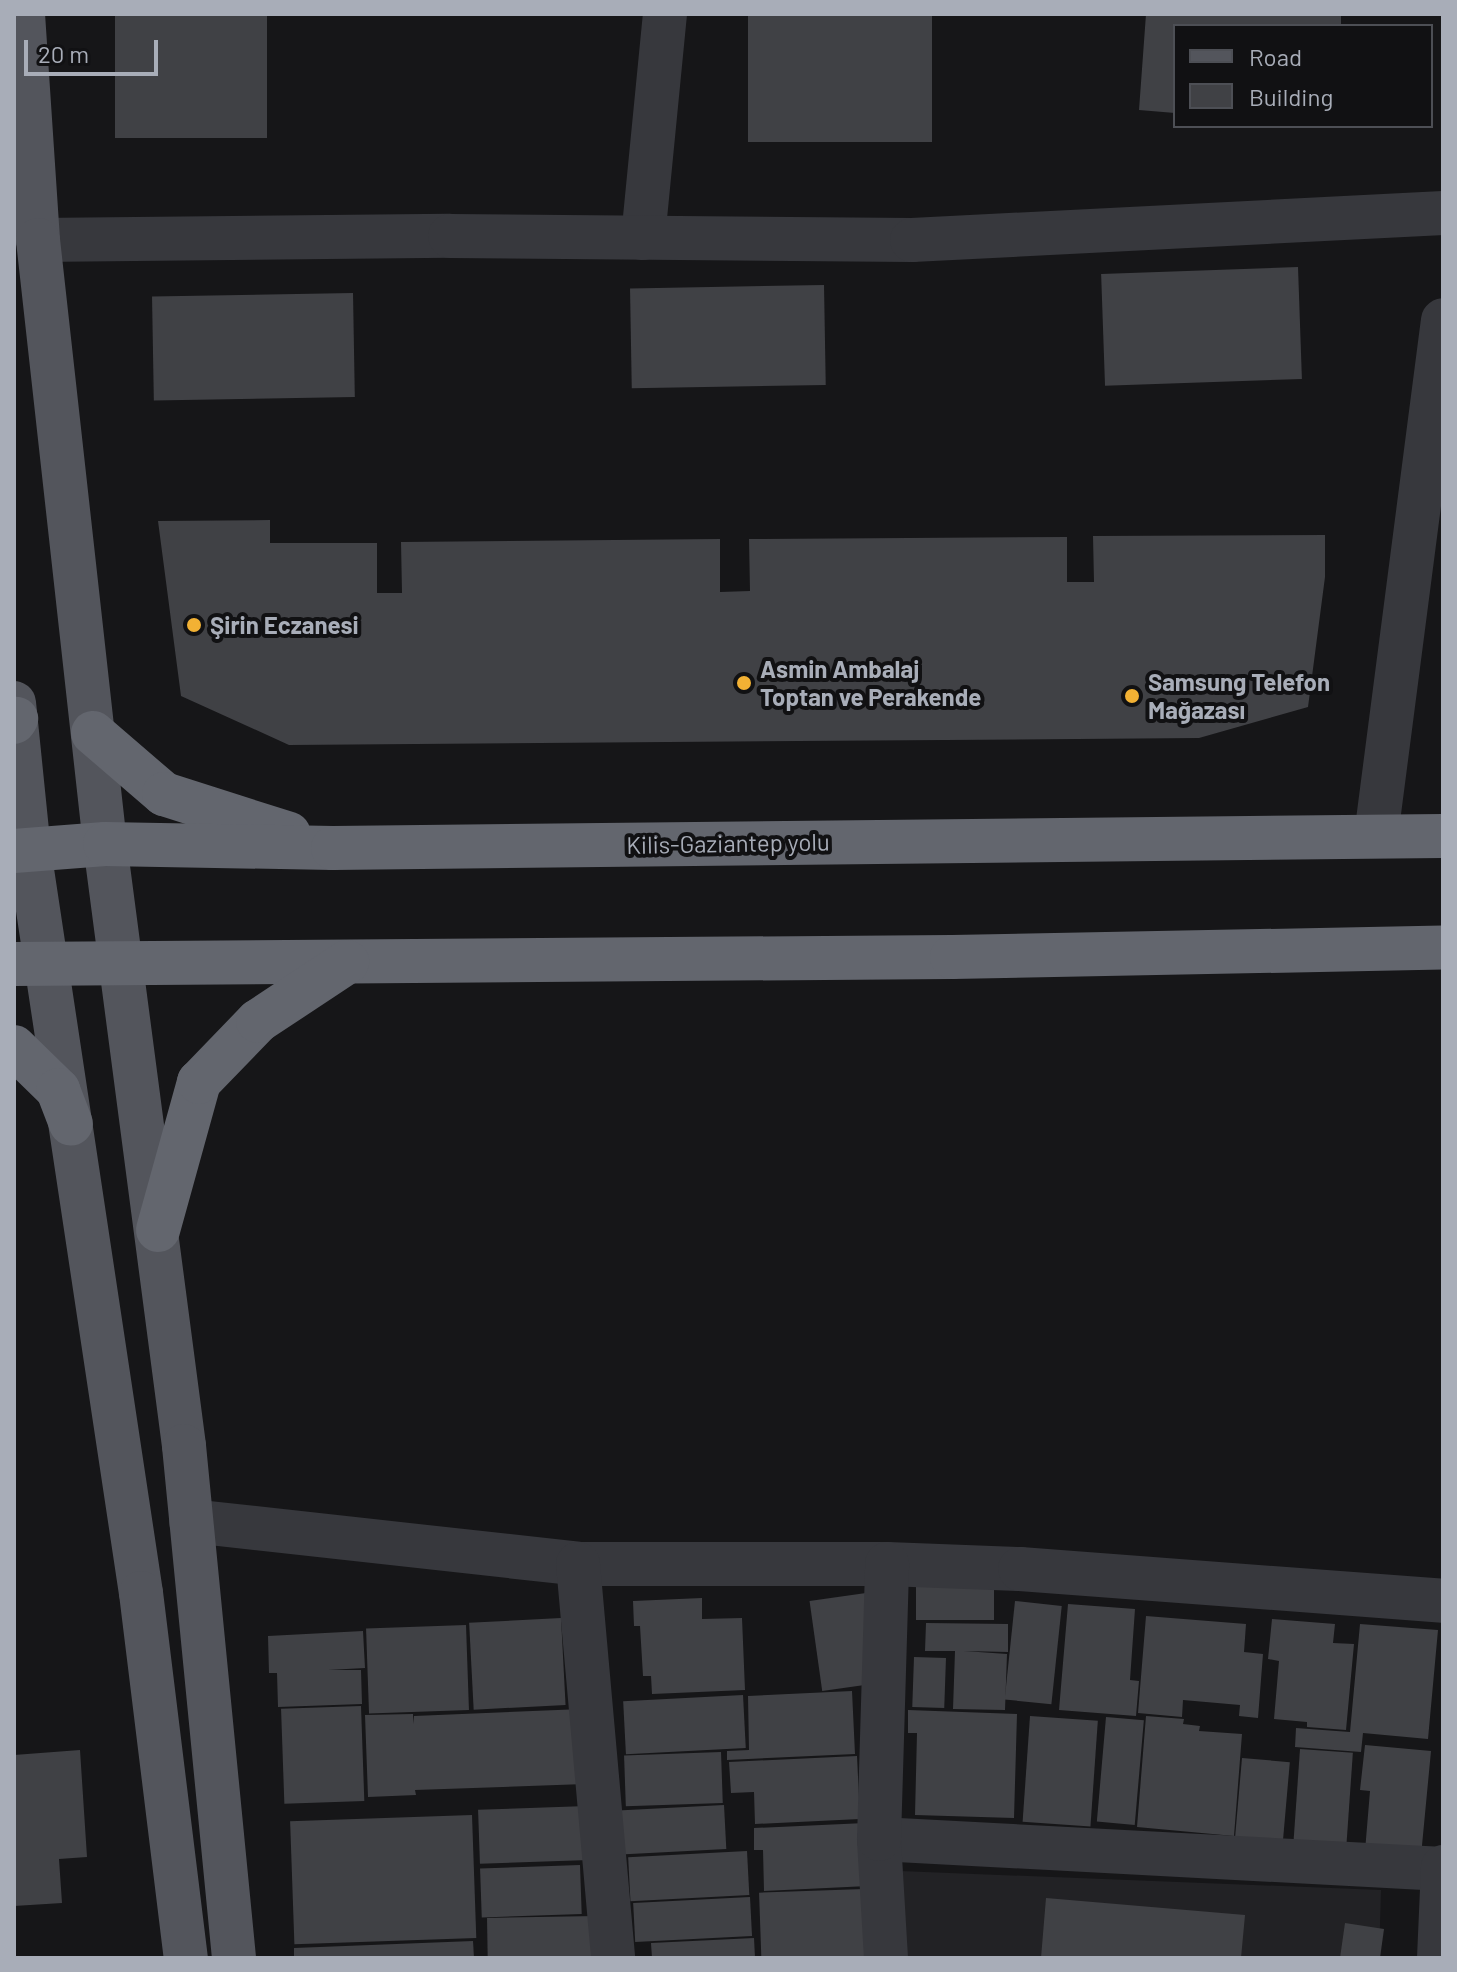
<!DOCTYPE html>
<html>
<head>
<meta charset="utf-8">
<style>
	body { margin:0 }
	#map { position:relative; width:1457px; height:1972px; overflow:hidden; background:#161618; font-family:Barlow,sans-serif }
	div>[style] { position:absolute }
	.built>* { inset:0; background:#222225 }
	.building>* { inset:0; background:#404145; transform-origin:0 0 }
	.minor>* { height:44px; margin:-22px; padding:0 22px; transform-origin:22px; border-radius:22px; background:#37383d }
	.major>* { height:44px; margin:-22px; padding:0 22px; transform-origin:22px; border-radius:22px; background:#53555c }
	.highway>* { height:44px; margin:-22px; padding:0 22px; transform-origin:22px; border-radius:22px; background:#63666e }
	.dots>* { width:22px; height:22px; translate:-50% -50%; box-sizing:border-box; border:4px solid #111113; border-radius:50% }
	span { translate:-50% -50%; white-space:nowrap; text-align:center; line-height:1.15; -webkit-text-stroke:8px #111113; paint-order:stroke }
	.poi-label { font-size:24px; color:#a8adb8; font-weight:700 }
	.left { translate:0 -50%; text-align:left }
	.street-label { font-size:24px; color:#a8adb8 }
	.frame { position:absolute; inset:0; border:16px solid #a8adb8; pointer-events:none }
	.legend { position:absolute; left:1173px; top:24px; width:260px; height:104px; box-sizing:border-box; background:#111113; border:2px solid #4d4f55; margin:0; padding:10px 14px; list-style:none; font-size:24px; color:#a8adb8 }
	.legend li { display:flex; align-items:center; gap:16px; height:40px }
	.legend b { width:40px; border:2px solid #4d4f55 }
	.scale { position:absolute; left:24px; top:40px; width:134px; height:36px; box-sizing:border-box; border:4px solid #a8adb8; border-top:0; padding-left:10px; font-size:24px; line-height:28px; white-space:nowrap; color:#a8adb8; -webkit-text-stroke:6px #111113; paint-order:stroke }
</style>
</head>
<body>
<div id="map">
	<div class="built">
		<div style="clip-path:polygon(900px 1871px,1381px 1890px,1379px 1958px,905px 1958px)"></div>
	</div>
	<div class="building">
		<div style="left:115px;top:14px;width:152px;height:124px"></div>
		<div style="left:748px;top:14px;width:184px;height:128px"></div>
		<div style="clip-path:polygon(1146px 14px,1341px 14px,1341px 26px,1175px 26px,1175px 113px,1139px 110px)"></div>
		<div style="left:1298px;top:267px;width:112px;height:197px;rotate:88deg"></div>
		<div style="left:824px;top:285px;width:100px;height:194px;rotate:89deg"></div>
		<div style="left:353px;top:293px;width:104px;height:201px;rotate:89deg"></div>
		<div style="clip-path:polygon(270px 520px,270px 543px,377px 543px,377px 593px,402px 593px,401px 542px,720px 539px,720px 592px,750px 591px,749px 539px,1067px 537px,1067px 582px,1094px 582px,1093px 536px,1325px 535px,1325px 577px,1308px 707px,1199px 738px,289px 745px,181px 696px,158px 521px)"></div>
		<div style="left:916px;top:1580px;width:78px;height:40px"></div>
		<div style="left:866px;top:1593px;width:91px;height:57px;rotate:82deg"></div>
		<div style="clip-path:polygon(702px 1598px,702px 1619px,742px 1618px,745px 1690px,652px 1694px,651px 1676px,643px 1676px,640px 1626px,634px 1626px,633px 1601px)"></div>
		<div style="left:1015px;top:1601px;width:47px;height:99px;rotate:6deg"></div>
		<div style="clip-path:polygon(1068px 1604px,1135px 1609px,1130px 1680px,1139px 1681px,1136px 1716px,1059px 1710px)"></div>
		<div style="clip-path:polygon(1146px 1616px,1246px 1624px,1244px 1652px,1263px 1654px,1258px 1718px,1239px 1716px,1240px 1705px,1183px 1700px,1182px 1717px,1138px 1713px)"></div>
		<div style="left:561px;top:1618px;width:87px;height:92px;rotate:87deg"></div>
		<div style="clip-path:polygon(1272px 1619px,1335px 1624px,1333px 1643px,1354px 1644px,1346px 1730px,1307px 1727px,1307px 1722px,1274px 1719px,1279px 1661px,1268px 1659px)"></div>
		<div style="clip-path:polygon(926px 1623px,1008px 1624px,1008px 1652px,964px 1651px,1007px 1654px,1005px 1710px,953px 1709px,955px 1651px,925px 1651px)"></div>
		<div style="clip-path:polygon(1360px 1624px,1438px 1630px,1428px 1739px,1363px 1733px,1361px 1752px,1295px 1747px,1296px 1728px,1350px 1732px)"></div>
		<div style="left:466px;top:1625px;width:85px;height:100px;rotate:88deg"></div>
		<div style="clip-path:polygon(363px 1631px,365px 1668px,328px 1670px,361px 1670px,362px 1704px,278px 1707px,277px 1673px,269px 1673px,268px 1636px)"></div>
		<div style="left:914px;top:1657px;width:32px;height:50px;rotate:2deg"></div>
		<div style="clip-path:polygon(852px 1691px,855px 1754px,727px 1760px,727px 1751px,749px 1750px,748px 1696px)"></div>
		<div style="left:743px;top:1695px;width:53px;height:120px;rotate:87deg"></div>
		<div style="left:361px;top:1706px;width:95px;height:80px;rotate:88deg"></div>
		<div style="clip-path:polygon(582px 1709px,585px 1784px,415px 1790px,416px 1795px,368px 1797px,365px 1715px,413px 1714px,413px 1724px,414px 1716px)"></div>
		<div style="clip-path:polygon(908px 1710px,1017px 1714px,1014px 1818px,915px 1815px,917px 1733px,908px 1733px)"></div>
		<div style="left:1030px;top:1716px;width:68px;height:106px;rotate:4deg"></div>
		<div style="clip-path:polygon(1146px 1716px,1184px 1719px,1183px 1724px,1200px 1726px,1199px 1731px,1242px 1734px,1234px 1836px,1137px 1827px)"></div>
		<div style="left:1106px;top:1717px;width:38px;height:105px;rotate:5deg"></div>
		<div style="clip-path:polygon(1365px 1745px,1431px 1751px,1421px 1856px,1365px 1851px,1370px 1791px,1360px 1790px)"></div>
		<div style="left:1300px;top:1749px;width:53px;height:95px;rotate:4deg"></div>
		<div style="clip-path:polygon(80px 1750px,87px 1857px,59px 1859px,62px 1903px,14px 1906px,14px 1755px)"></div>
		<div style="left:721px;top:1752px;width:51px;height:97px;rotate:88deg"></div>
		<div style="clip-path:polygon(857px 1756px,860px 1819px,755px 1824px,754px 1792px,731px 1793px,729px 1762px)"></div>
		<div style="left:1242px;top:1758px;width:48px;height:81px;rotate:5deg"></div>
		<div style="left:724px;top:1805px;width:44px;height:106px;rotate:87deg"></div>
		<div style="left:587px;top:1806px;width:54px;height:109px;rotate:88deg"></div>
		<div style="left:472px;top:1815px;width:123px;height:182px;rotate:88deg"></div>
		<div style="clip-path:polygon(865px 1823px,868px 1886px,764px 1891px,763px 1850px,754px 1850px,754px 1828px)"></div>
		<div style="left:747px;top:1851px;width:44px;height:119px;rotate:87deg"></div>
		<div style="left:580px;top:1865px;width:49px;height:100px;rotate:88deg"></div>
		<div style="left:864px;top:1889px;width:69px;height:105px;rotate:88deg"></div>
		<div style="left:750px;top:1897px;width:39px;height:117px;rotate:87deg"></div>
		<div style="clip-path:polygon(1046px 1898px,1245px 1915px,1241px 1958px,1041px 1958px)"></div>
		<div style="left:596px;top:1916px;width:42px;height:109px;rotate:89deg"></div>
		<div style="clip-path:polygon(1345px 1923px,1384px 1929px,1380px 1958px,1340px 1958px)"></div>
		<div style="clip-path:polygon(754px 1938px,755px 1958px,652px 1958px,651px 1943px)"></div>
		<div style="clip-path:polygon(473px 1941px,474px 1958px,294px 1958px,294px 1948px)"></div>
	</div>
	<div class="minor">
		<div style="left:643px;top:238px;width:225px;rotate:-84.4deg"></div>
		<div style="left:38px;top:240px;width:412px;rotate:-0.6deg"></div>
		<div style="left:450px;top:236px;width:462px;rotate:0.5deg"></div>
		<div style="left:912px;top:240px;width:532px;rotate:-2.91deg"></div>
		<div style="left:1376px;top:836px;width:520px;rotate:-82.6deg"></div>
		<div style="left:191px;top:1521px;width:389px;rotate:6.3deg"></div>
		<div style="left:578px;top:1564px;width:309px"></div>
		<div style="left:887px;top:1564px;width:133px;rotate:2.2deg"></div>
		<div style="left:1020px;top:1569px;width:424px;rotate:4.3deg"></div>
		<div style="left:578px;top:1564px;width:396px;rotate:84.9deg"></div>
		<div style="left:879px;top:1839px;width:565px;rotate:3.04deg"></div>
		<div style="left:886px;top:1958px;width:119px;rotate:-93.4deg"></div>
		<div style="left:879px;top:1839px;width:275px;rotate:-88.3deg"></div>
		<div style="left:1439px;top:1958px;width:91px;rotate:-87.5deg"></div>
	</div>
	<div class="major">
		<div style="left:23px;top:14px;width:226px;rotate:86.2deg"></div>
		<div style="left:38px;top:240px;width:608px;rotate:83.67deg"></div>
		<div style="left:105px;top:844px;width:607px;rotate:82.52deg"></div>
		<div style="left:184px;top:1446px;width:514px;rotate:84.42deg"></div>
		<div style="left:14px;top:703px;width:148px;rotate:84.2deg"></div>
		<div style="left:29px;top:850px;width:751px;rotate:81.43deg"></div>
		<div style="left:141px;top:1593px;width:368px;rotate:83deg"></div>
	</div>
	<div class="highway">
		<div style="left:14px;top:722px;width:4px;rotate:-56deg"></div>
		<div style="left:93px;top:733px;width:94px;rotate:40.7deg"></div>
		<div style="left:164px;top:794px;width:131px;rotate:17.7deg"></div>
		<div style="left:14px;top:851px;width:91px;rotate:-4.4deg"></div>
		<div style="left:105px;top:844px;width:228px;rotate:1deg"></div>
		<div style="left:333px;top:848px;width:1110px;rotate:-0.62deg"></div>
		<div style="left:14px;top:964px;width:938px;rotate:-0.43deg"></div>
		<div style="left:952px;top:957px;width:491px;rotate:-1.1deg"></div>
		<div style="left:14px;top:1047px;width:62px;rotate:44.3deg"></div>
		<div style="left:58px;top:1090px;width:36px;rotate:69deg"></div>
		<div style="left:158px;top:1230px;width:154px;rotate:-74.5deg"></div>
		<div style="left:199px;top:1082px;width:85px;rotate:-46deg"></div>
		<div style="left:258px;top:1021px;width:107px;rotate:-33.5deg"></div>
	</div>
	<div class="dots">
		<div style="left:194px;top:625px;background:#f2b134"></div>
		<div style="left:744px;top:683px;background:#f2b134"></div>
		<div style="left:1132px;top:696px;background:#f2b134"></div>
	</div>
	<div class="poi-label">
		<span class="left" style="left:210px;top:625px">Şirin Eczanesi</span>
		<span class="left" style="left:760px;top:683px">Asmin Ambalaj<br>Toptan ve Perakende</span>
		<span class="left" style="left:1148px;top:696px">Samsung Telefon<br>Mağazası</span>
	</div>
	<div class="street-label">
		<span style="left:728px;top:843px;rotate:-1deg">Kilis-Gaziantep yolu</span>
	</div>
	<div class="frame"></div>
	<ul class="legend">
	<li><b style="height:10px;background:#53555c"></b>Road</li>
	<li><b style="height:22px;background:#404145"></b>Building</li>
	</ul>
	<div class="scale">20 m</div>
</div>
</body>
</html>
